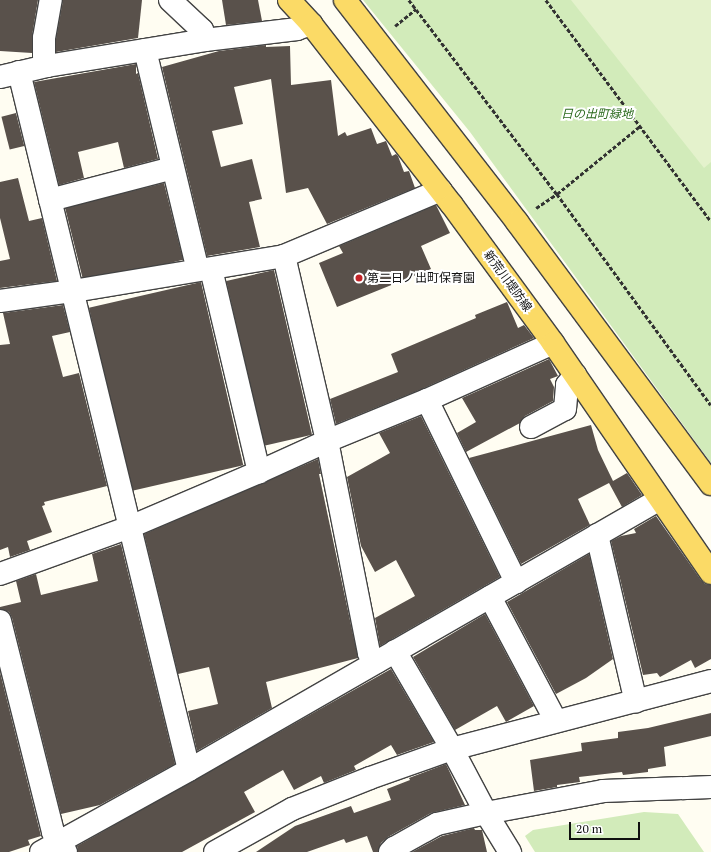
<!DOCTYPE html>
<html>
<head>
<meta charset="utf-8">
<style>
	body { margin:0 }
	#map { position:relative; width:711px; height:852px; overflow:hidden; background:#fffdf2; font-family:"PT Serif","Noto Sans JP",serif }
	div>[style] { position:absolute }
	.green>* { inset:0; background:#d2ebba }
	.pitch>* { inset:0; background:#e4f2cc }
	.building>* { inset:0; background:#59514b; transform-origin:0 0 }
	.path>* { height:2.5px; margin-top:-1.25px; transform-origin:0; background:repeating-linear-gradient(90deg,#323232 0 4px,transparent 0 6px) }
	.roads { filter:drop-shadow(1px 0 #434343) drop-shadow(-1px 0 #434343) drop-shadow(0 1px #434343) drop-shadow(0 -1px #434343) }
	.minor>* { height:22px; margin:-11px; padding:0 11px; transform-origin:11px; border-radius:11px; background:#fff }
	.major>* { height:22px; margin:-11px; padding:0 11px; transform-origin:11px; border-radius:11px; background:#fbda66 }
	.dots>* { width:11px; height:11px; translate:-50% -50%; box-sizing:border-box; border:2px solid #fff; border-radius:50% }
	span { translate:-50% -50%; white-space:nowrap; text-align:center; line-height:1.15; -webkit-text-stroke:4px #fff; paint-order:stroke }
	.park-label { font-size:12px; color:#2b6a1d; font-style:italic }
	.poi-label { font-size:12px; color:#101010 }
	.left { translate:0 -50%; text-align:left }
	.street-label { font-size:12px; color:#101010 }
	.scale { position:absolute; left:569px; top:822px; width:71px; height:18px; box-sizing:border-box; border:2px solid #101010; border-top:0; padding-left:5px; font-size:12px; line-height:14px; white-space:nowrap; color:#101010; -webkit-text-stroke:3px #fff; paint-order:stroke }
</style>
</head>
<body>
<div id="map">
	<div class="green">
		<div style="clip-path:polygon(363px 0,711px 0,711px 463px,470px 132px)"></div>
		<div style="clip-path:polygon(644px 812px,678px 814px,704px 852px,535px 852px,525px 836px,533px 830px)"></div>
	</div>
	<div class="pitch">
		<div style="clip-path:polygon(571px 0,711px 0,711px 162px,704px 168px)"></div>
	</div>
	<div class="building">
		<div style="clip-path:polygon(0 0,38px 0,32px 36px,32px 53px,0 51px)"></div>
		<div style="clip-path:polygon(63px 0,142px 0,138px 38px,56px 52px,56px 39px)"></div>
		<div style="clip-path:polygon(222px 0,258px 0,262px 21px,226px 25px)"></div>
		<div style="clip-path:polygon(266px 45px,266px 47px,290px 46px,291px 85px,331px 80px,338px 136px,345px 132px,347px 136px,371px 128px,377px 144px,386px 141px,392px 156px,396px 154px,398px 156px,404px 172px,409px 171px,415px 188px,327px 224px,308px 188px,286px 193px,271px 79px,234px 87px,243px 124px,212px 131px,221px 167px,252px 159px,262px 199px,249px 202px,260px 247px,207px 256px,162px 67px,219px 51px)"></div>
		<div style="clip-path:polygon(136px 64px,136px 74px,138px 73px,158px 159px,124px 168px,118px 142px,78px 152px,84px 178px,59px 185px,34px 82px)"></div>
		<div style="left:16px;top:113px;width:34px;height:15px;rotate:76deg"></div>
		<div style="clip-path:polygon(18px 178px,29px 221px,42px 218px,57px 281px,0 288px,0 261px,10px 259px,0 218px,0 182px)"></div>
		<div style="left:164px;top:183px;width:79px;height:102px;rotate:76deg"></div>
		<div style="clip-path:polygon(436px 205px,450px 233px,421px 246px,431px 269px,337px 307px,319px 263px,343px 253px,339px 246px)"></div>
		<div style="left:274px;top:270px;width:169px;height:49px;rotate:77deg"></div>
		<div style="left:201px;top:282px;width:188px;height:115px;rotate:77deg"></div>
		<div style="clip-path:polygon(507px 302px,518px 328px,524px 325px,534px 338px,422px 389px,336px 424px,330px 399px,398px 372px,391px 354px,476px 318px,475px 315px)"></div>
		<div style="clip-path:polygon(63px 305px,70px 332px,52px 336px,63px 377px,79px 373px,107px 486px,44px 502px,45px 505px,42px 506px,52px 532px,27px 541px,30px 550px,10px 557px,8px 547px,0 550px,0 345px,10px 344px,3px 313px)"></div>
		<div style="clip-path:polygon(549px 359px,558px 376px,550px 379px,554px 387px,553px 401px,525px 416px,520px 423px,466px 452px,457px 433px,476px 422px,462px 398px)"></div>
		<div style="clip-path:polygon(421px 416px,500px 577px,380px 646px,375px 618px,415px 596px,396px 560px,375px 572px,361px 546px,347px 477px,390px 453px,379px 433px)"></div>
		<div style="clip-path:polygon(591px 425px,598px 450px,613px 481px,627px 473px,642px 495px,622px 507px,609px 483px,578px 499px,590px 525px,521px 564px,469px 458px)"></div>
		<div style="clip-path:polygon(318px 459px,321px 474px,319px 474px,358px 658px,266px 682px,272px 708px,197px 751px,188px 711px,218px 704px,209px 667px,178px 674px,144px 534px)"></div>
		<div style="clip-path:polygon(656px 516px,701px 580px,705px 584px,711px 585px,711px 659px,695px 668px,691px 660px,660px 677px,657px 673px,643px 675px,611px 541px,621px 536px,636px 533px,634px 529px)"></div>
		<div style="clip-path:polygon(121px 544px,175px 764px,100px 805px,61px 814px,12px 618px,9px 612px,0 609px,0 607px,21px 602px,16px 581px,36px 574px,41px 595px,98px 581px,92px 554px)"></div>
		<div style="clip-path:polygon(589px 554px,613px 659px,586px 678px,556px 694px,507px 602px)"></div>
		<div style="clip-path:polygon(485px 614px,534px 706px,506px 722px,497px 706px,455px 730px,413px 657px)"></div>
		<div style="clip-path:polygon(391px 669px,434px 742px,397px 755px,391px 745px,354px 766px,356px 770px,324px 783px,321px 776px,294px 790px,283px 770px,244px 792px,255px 812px,182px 852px,78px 852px,77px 846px)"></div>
		<div style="clip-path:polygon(0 672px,41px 836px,28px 840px,30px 845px,9px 852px,0 852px)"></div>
		<div style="clip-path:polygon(711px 713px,711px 736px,664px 747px,666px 766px,648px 769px,648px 772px,623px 775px,622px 772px,579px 777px,580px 782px,557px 785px,557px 787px,534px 791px,530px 760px,582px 751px,581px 743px,618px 738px,618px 732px,648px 728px)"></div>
		<div style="clip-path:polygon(446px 764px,465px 805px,431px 813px,388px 837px,381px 843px,378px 852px,373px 852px,367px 836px,346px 843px,344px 839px,307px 852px,256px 852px,295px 826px,351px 806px,354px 813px,391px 800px,387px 789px,410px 780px,409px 778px)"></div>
		<div style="clip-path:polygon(474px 828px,475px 830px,482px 830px,487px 852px,412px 852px,442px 836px)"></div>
	</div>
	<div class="path">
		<div style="left:409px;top:0;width:244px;rotate:52.7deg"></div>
		<div style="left:557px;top:194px;width:261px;rotate:53.9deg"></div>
		<div style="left:546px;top:0;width:276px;rotate:53.3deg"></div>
		<div style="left:395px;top:26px;width:27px;rotate:-39deg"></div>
		<div style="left:536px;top:208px;width:25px;rotate:-34deg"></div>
		<div style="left:557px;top:194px;width:107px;rotate:-39.3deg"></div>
	</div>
	<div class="roads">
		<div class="minor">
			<div style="left:170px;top:0;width:44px;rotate:43.2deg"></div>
			<div style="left:202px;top:30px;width:10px;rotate:73deg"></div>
			<div style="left:145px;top:50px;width:226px;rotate:76.5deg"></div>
			<div style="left:47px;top:66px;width:10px;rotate:-107deg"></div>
			<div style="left:44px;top:56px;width:18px;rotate:-90deg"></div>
			<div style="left:44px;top:38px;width:39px;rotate:-80deg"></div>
			<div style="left:19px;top:72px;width:718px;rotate:76.31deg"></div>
			<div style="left:0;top:77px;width:48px;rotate:-13.2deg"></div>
			<div style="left:47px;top:66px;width:160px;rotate:-9.3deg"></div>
			<div style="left:205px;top:40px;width:93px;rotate:-6.8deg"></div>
			<div style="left:297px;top:29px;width:15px;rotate:-20deg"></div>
			<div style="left:50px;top:200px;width:127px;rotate:-14.6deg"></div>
			<div style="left:284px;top:256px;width:170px;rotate:-22.8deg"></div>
			<div style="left:211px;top:269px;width:209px;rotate:76.7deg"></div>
			<div style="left:0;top:301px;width:74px;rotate:-7.8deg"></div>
			<div style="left:73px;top:291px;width:214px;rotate:-9.4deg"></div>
			<div style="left:284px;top:256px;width:190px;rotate:76.9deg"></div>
			<div style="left:327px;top:441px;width:216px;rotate:78.8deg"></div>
			<div style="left:369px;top:653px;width:12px;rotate:48deg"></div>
			<div style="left:427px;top:400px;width:203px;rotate:63.9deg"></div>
			<div style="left:531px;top:427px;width:38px;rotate:-28deg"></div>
			<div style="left:565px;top:409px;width:24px;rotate:-85deg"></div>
			<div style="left:567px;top:385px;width:13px;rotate:-51deg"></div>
			<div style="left:597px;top:535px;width:171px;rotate:76.9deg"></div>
			<div style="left:0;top:574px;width:138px;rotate:-19.9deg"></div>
			<div style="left:130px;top:527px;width:140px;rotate:-23.1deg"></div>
			<div style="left:259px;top:472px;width:75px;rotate:-24.5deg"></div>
			<div style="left:327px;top:441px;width:108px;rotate:-22.3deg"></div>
			<div style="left:427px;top:400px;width:138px;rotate:-24.3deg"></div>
			<div style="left:490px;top:597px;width:140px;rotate:62deg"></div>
			<div style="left:0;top:621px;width:218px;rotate:75.9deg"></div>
			<div style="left:53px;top:832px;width:24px;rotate:57deg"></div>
			<div style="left:395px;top:651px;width:113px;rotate:59.8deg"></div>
			<div style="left:452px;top:749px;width:72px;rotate:62deg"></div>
			<div style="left:486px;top:813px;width:46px;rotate:58.4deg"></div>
			<div style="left:41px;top:852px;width:169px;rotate:-29deg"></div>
			<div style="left:189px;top:770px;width:543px;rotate:-29.91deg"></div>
			<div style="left:215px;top:852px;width:88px;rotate:-29.2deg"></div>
			<div style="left:292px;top:809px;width:84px;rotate:-21.7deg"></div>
			<div style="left:370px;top:778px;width:87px;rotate:-19.5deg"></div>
			<div style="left:452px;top:749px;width:268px;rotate:-14.7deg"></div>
			<div style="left:390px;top:852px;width:6px;rotate:-45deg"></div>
			<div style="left:394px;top:848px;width:49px;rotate:-29.2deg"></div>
			<div style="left:437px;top:824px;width:50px;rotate:-12.7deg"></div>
			<div style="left:486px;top:813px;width:119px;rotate:-10.6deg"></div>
			<div style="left:603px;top:791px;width:108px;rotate:-2.1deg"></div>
		</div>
		<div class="major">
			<div style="left:289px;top:0;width:33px;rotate:47deg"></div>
			<div style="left:311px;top:24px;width:229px;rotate:52.1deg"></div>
			<div style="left:452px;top:205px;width:171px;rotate:53.8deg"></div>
			<div style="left:553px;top:343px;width:279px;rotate:55.5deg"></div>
			<div style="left:345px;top:0;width:281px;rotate:52.2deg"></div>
			<div style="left:517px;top:222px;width:326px;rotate:53.5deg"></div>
		</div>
	</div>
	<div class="dots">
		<div style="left:359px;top:278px;background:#c42327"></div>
	</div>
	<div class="park-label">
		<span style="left:597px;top:114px">日の出町緑地</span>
	</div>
	<div class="poi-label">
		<span class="left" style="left:367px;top:278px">第二日ノ出町保育園</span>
	</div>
	<div class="street-label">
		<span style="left:508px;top:281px;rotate:54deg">新荒川堤防線</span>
	</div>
	<div class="scale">20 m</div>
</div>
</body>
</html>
